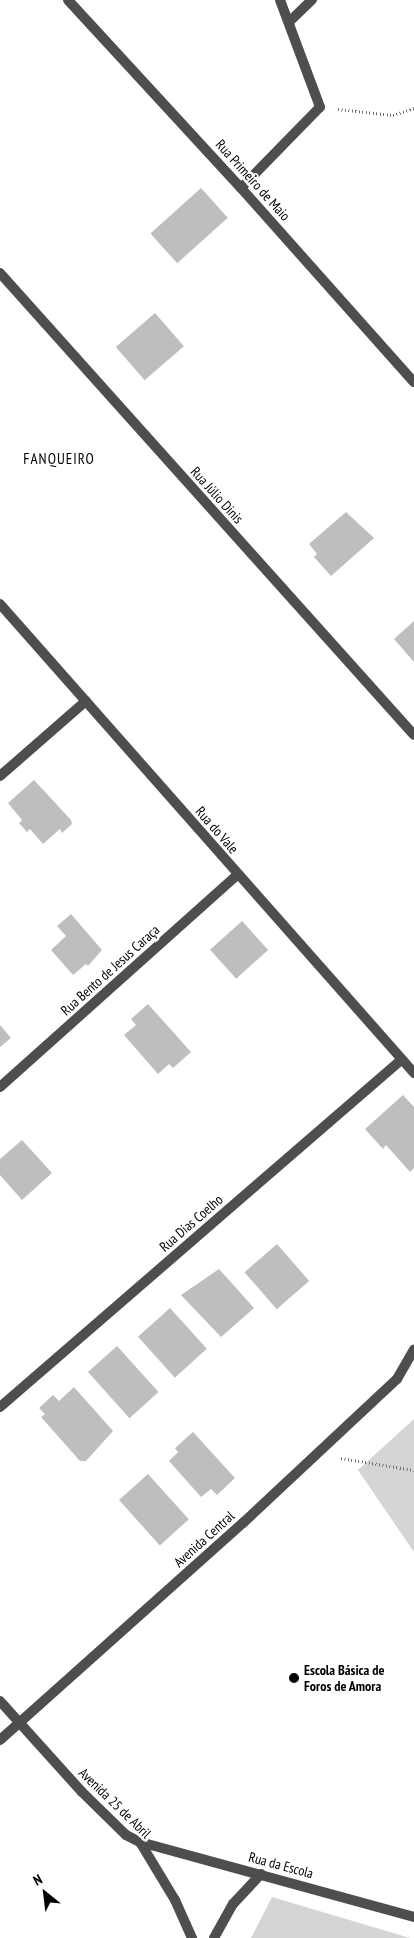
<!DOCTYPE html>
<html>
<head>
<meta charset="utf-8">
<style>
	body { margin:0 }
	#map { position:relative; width:414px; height:1938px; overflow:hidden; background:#fff; font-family:"PT Sans Narrow",sans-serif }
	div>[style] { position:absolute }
	.green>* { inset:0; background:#d5d5d5 }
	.building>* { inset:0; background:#bebebe; transform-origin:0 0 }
	.path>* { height:3px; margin-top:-1.5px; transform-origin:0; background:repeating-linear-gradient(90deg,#707070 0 1px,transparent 0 3.5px) }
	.minor>* { height:10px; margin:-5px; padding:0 5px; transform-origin:5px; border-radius:5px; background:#4e4e4e }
	.tertiary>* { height:10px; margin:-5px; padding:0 5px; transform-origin:5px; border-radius:5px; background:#4e4e4e }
	.dots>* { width:14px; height:14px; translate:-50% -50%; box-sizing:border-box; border:2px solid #fff; border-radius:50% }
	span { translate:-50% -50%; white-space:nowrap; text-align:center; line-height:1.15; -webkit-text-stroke:5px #fff; paint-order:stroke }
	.street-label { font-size:14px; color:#000 }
	.poi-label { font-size:14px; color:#000; font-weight:700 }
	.left { translate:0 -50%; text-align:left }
	.neighbourhood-label { font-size:15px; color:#000; letter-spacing:1px }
	.north { position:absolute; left:20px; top:1868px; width:50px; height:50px; -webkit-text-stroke:4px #fff; paint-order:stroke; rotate:331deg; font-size:14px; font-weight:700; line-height:20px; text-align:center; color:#000 }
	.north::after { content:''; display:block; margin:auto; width:18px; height:22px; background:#000; clip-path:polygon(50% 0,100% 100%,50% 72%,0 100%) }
</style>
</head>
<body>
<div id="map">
	<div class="green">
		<div style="clip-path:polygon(414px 1419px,414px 1552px,358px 1470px)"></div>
		<div style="clip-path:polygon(272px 1897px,410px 1938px,251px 1938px)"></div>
	</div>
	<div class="building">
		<div style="left:201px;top:188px;width:40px;height:68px;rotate:48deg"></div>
		<div style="left:155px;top:313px;width:44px;height:52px;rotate:49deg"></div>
		<div style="clip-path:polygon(346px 512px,374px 538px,331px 576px,314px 557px,317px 554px,309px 544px)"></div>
		<div style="clip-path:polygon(414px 621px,414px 662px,394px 639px)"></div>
		<div style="clip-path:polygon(34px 780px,71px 820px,72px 824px,62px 833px,60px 829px,43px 844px,30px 829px,27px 832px,19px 823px,22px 820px,8px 803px)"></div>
		<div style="clip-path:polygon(71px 914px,102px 950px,88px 966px,86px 964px,73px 975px,51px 950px,66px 936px,57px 926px)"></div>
		<div style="left:242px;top:921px;width:39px;height:43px;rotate:48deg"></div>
		<div style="clip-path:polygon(148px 1004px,191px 1052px,173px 1068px,169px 1064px,158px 1074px,124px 1035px,136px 1025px,131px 1019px)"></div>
		<div style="clip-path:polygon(0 1025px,11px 1038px,0 1047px)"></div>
		<div style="clip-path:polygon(403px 1095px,414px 1107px,414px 1168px,410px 1172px,386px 1145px,383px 1149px,365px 1129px)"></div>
		<div style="clip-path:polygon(22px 1140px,52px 1173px,22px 1200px,0 1175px,0 1159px)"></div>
		<div style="left:277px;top:1244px;width:49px;height:43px;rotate:49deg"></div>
		<div style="clip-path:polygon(219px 1269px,254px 1308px,221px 1337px,181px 1295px)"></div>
		<div style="left:170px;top:1308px;width:55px;height:43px;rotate:48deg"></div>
		<div style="left:117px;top:1346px;width:62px;height:39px;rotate:48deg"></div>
		<div style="clip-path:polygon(74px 1387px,113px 1431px,86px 1461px,80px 1461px,41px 1417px,45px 1414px,39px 1408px,53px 1395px,59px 1401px)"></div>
		<div style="clip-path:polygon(193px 1432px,235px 1478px,217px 1495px,211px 1489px,201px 1497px,169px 1461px,178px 1452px,175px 1448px)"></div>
		<div style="left:148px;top:1474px;width:61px;height:39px;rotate:48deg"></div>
	</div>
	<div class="path">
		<div style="left:338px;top:109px;width:55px;rotate:6.2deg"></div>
		<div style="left:393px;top:115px;width:22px;rotate:-18deg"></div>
		<div style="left:341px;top:1458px;width:74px;rotate:9.3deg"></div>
	</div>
	<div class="minor">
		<div style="left:68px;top:0;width:255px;rotate:47.4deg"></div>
		<div style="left:241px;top:188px;width:260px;rotate:48.3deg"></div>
		<div style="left:289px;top:22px;width:32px;rotate:-44deg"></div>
		<div style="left:241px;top:188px;width:113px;rotate:-45.7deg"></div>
		<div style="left:320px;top:107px;width:114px;rotate:-110.5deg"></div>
		<div style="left:0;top:273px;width:620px;rotate:48.14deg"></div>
		<div style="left:0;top:604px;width:626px;rotate:48.56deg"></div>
		<div style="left:0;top:776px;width:114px;rotate:-41.1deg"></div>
		<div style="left:0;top:1087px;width:319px;rotate:-41.8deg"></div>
		<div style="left:0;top:1407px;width:530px;rotate:-40.87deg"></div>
		<div style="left:0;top:1701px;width:122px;rotate:48deg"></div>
		<div style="left:82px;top:1792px;width:62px;rotate:44.3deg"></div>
		<div style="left:126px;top:1835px;width:16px;rotate:27deg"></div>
		<div style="left:140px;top:1842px;width:68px;rotate:58.9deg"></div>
		<div style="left:175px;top:1900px;width:42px;rotate:65.9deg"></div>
		<div style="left:140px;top:1842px;width:284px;rotate:15.3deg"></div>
		<div style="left:214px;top:1938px;width:39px;rotate:-61deg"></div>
		<div style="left:233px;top:1904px;width:41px;rotate:-47deg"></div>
	</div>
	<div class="tertiary">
		<div style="left:0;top:1740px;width:326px;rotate:-41.8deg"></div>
		<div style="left:243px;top:1523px;width:211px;rotate:-43.1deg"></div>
		<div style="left:397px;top:1379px;width:34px;rotate:-60deg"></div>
	</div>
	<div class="dots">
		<div style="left:294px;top:1678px;background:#000"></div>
	</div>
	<div class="street-label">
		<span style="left:253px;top:180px;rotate:48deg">Rua Primeiro de Maio</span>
		<span style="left:217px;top:495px;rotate:48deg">Rua Júlio Dinis</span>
		<span style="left:217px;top:830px;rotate:49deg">Rua do Vale</span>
		<span style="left:110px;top:970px;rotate:-42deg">Rua Bento de Jesus Caraça</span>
		<span style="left:191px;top:1223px;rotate:-41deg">Rua Dias Coelho</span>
		<span style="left:204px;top:1539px;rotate:-42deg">Avenida Central</span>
		<span style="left:115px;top:1803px;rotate:44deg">Avenida 25 de Abril</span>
		<span style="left:281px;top:1865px;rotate:15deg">Rua da Escola</span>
	</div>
	<div class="poi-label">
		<span class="left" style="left:304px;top:1678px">Escola Básica de<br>Foros de Amora</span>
	</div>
	<div class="neighbourhood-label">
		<span style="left:59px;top:459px">FANQUEIRO</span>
	</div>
	<div class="north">N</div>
</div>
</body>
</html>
